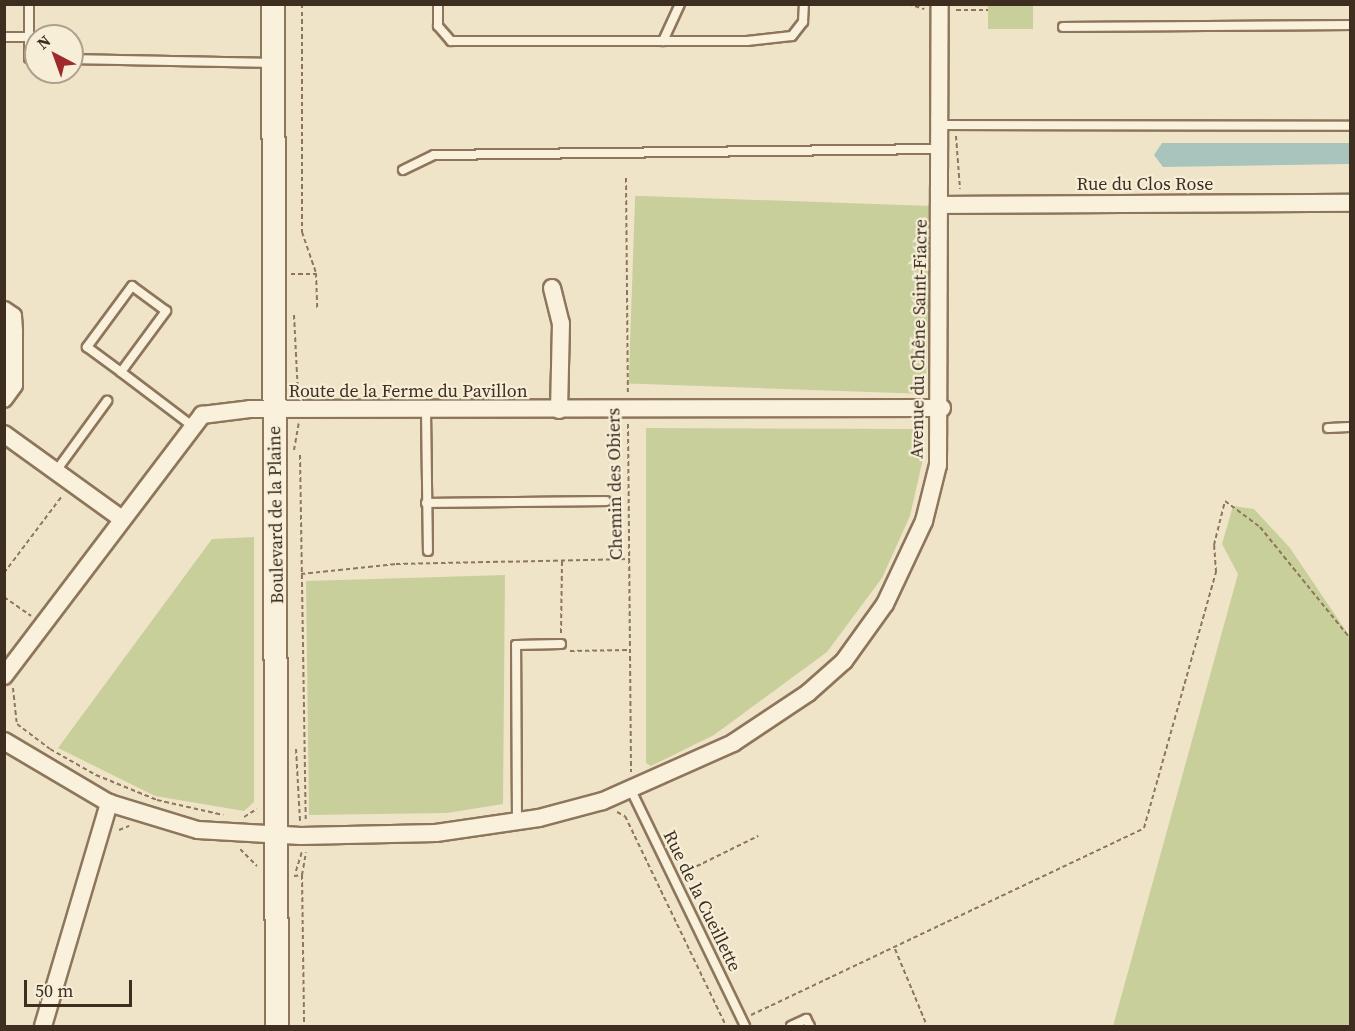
<!DOCTYPE html>
<html>
<head>
<meta charset="utf-8">
<style>
	body { margin:0 }
	#map { position:relative; width:1355px; height:1031px; overflow:hidden; background:#f0e4c8; font-family:"Source Serif 4",serif }
	div>[style] { position:absolute }
	.green>* { inset:0; background:#c9cf9b; transform-origin:0 0 }
	.water>* { inset:0; background:#a9c4bc }
	.path>* { height:2px; margin-top:-1px; transform-origin:0; background:repeating-linear-gradient(90deg,#8d765c 0 4.5px,transparent 0 7.5px) }
	.roads { filter:drop-shadow(2px 0 #8d765c) drop-shadow(-2px 0 #8d765c) drop-shadow(0 2px #8d765c) drop-shadow(0 -2px #8d765c) }
	.service>* { height:8px; margin:-4px; padding:0 4px; transform-origin:4px; border-radius:4px; background:#faf1dc }
	.minor>* { height:16px; margin:-8px; padding:0 8px; transform-origin:8px; border-radius:8px; background:#faf1dc }
	.secondary>* { height:22px; margin:-11px; padding:0 11px; transform-origin:11px; border-radius:11px; background:#faf1dc }
	span { translate:-50% -50%; white-space:nowrap; text-align:center; line-height:1.15; -webkit-text-stroke:4.5px #f7eed8; paint-order:stroke }
	.street-label { font-size:18px; color:#3d2e20 }
	.frame { position:absolute; inset:0; border:6px solid #3d2e20; pointer-events:none }
	.north { position:absolute; left:24px; top:24px; width:60px; height:60px; box-sizing:border-box; background:#f7eed8; border:2px solid #ada18e; border-radius:50%; rotate:319deg; font-size:16px; font-weight:700; line-height:24px; text-align:center; color:#3d2e20 }
	.north::after { content:''; display:block; margin:auto; width:21px; height:27px; background:#9e2a2b; clip-path:polygon(50% 0,100% 100%,50% 72%,0 100%) }
	.scale { position:absolute; left:24px; top:980px; width:108px; height:27px; box-sizing:border-box; border:3px solid #3d2e20; border-top:0; padding-left:8px; font-size:18px; line-height:21px; white-space:nowrap; color:#3d2e20; -webkit-text-stroke:4px #f7eed8; paint-order:stroke }
</style>
</head>
<body>
<div id="map">
	<div class="green">
		<div style="left:988px;top:5px;width:45px;height:24px"></div>
		<div style="left:932px;top:206px;width:188px;height:297px;rotate:92deg"></div>
		<div style="clip-path:polygon(646px 428px,923px 429px,923px 459px,910px 516px,882px 578px,827px 652px,714px 735px,651px 766px,646px 763px)"></div>
		<div style="clip-path:polygon(1233px 506px,1254px 509px,1290px 548px,1350px 637px,1350px 1026px,1113px 1026px,1238px 574px,1222px 544px)"></div>
		<div style="clip-path:polygon(254px 537px,254px 802px,244px 811px,155px 796px,58px 748px,212px 539px)"></div>
		<div style="clip-path:polygon(505px 575px,503px 804px,447px 813px,309px 815px,306px 581px)"></div>
	</div>
	<div class="water">
		<div style="clip-path:polygon(1162px 143px,1350px 143px,1350px 164px,1163px 167px,1154px 155px)"></div>
	</div>
	<div class="path">
		<div style="left:302px;top:4px;width:228px;rotate:90deg"></div>
		<div style="left:302px;top:232px;width:43px;rotate:71.1deg"></div>
		<div style="left:316px;top:273px;width:35px;rotate:88deg"></div>
		<div style="left:908px;top:4px;width:17px;rotate:17deg"></div>
		<div style="left:956px;top:10px;width:32px"></div>
		<div style="left:956px;top:136px;width:53px;rotate:85.7deg"></div>
		<div style="left:626px;top:178px;width:216px;rotate:89.5deg"></div>
		<div style="left:291px;top:274px;width:24px"></div>
		<div style="left:294px;top:315px;width:78px;rotate:87.1deg"></div>
		<div style="left:628px;top:424px;width:348px;rotate:89.5deg"></div>
		<div style="left:294px;top:450px;width:27px;rotate:-80deg"></div>
		<div style="left:300px;top:455px;width:367px;rotate:89.1deg"></div>
		<div style="left:4px;top:573px;width:96px;rotate:-53deg"></div>
		<div style="left:301px;top:574px;width:96px;rotate:-6deg"></div>
		<div style="left:396px;top:564px;width:234px;rotate:-1.2deg"></div>
		<div style="left:4px;top:597px;width:33px;rotate:35deg"></div>
		<div style="left:561px;top:633px;width:72px;rotate:-89.2deg"></div>
		<div style="left:570px;top:651px;width:60px;rotate:-1deg"></div>
		<div style="left:13px;top:688px;width:36px;rotate:84deg"></div>
		<div style="left:17px;top:724px;width:41px;rotate:37.1deg"></div>
		<div style="left:50px;top:749px;width:53px;rotate:29.5deg"></div>
		<div style="left:96px;top:775px;width:66px;rotate:22.3deg"></div>
		<div style="left:157px;top:800px;width:68px;rotate:12.8deg"></div>
		<div style="left:296px;top:749px;width:72px;rotate:86.8deg"></div>
		<div style="left:617px;top:812px;width:9px;rotate:27deg"></div>
		<div style="left:625px;top:816px;width:233px;rotate:64.3deg"></div>
		<div style="left:244px;top:817px;width:15px;rotate:-32deg"></div>
		<div style="left:119px;top:830px;width:11px;rotate:-22deg"></div>
		<div style="left:240px;top:849px;width:24px;rotate:45deg"></div>
		<div style="left:296px;top:871px;width:21px;rotate:-73deg"></div>
		<div style="left:683px;top:873px;width:84px;rotate:-26.3deg"></div>
		<div style="left:302px;top:875px;width:23px;rotate:-80deg"></div>
		<div style="left:294px;top:876px;width:8px;rotate:-7deg"></div>
		<div style="left:302px;top:875px;width:151px;rotate:89.2deg"></div>
		<div style="left:895px;top:949px;width:83px;rotate:67.4deg"></div>
		<div style="left:751px;top:1015px;width:435px;rotate:-25.4deg"></div>
		<div style="left:1144px;top:828px;width:266px;rotate:-74.3deg"></div>
		<div style="left:1216px;top:572px;width:27px;rotate:-94deg"></div>
		<div style="left:1214px;top:545px;width:45px;rotate:-76deg"></div>
		<div style="left:1225px;top:501px;width:44px;rotate:36.6deg"></div>
		<div style="left:1260px;top:527px;width:143px;rotate:51deg"></div>
	</div>
	<div class="roads">
		<div class="service">
			<div style="left:29px;top:4px;width:54px;rotate:90deg"></div>
			<div style="left:29px;top:58px;width:7px;rotate:8deg"></div>
			<div style="left:438px;top:4px;width:22px;rotate:90deg"></div>
			<div style="left:438px;top:26px;width:20px;rotate:49deg"></div>
			<div style="left:451px;top:41px;width:296px"></div>
			<div style="left:747px;top:41px;width:45px;rotate:-6.3deg"></div>
			<div style="left:792px;top:36px;width:18px;rotate:-52deg"></div>
			<div style="left:803px;top:22px;width:18px;rotate:-87deg"></div>
			<div style="left:1063px;top:27px;width:287px;rotate:-0.4deg"></div>
			<div style="left:4px;top:37px;width:25px"></div>
			<div style="left:663px;top:41px;width:41px;rotate:-65.3deg"></div>
			<div style="left:72px;top:59px;width:200px;rotate:1.1deg"></div>
			<div style="left:941px;top:125px;width:409px;rotate:0.1deg"></div>
			<div style="left:403px;top:170px;width:34px;rotate:-26deg"></div>
			<div style="left:434px;top:155px;width:507px;rotate:-0.68deg"></div>
			<div style="left:121px;top:372px;width:76px;rotate:-53.6deg"></div>
			<div style="left:166px;top:311px;width:42px;rotate:-143.7deg"></div>
			<div style="left:132px;top:286px;width:76px;rotate:126.4deg"></div>
			<div style="left:87px;top:347px;width:42px;rotate:36.3deg"></div>
			<div style="left:121px;top:372px;width:88px;rotate:37.1deg"></div>
			<div style="left:426px;top:411px;width:140px;rotate:89.2deg"></div>
			<div style="left:1328px;top:428px;width:22px;rotate:-3deg"></div>
			<div style="left:56px;top:471px;width:87px;rotate:-53.9deg"></div>
			<div style="left:426px;top:503px;width:180px;rotate:-0.6deg"></div>
			<div style="left:631px;top:790px;width:262px;rotate:64.2deg"></div>
			<div style="left:517px;top:822px;width:177px;rotate:-90.3deg"></div>
			<div style="left:516px;top:645px;width:45px;rotate:-1.3deg"></div>
			<div style="left:791px;top:1026px;width:17px;rotate:-25deg"></div>
			<div style="left:806px;top:1019px;width:8px;rotate:60deg"></div>
		</div>
		<div class="minor">
			<div style="left:940px;top:205px;width:410px;rotate:-0.3deg"></div>
			<div style="left:552px;top:288px;width:36px;rotate:76deg"></div>
			<div style="left:561px;top:323px;width:87px;rotate:91.3deg"></div>
			<div style="left:4px;top:310px;width:11px;rotate:34deg"></div>
			<div style="left:13px;top:316px;width:16px;rotate:86deg"></div>
			<div style="left:14px;top:332px;width:53px;rotate:90deg"></div>
			<div style="left:14px;top:385px;width:17px;rotate:126deg"></div>
			<div style="left:4px;top:434px;width:145px;rotate:35.8deg"></div>
			<div style="left:4px;top:676px;width:328px;rotate:-52.8deg"></div>
			<div style="left:202px;top:415px;width:48px;rotate:-7.1deg"></div>
			<div style="left:250px;top:409px;width:692px;rotate:-0.08deg"></div>
			<div style="left:4px;top:741px;width:122px;rotate:30.6deg"></div>
			<div style="left:109px;top:803px;width:93px;rotate:16.9deg"></div>
			<div style="left:198px;top:830px;width:103px;rotate:3.3deg"></div>
			<div style="left:301px;top:836px;width:135px;rotate:-1.3deg"></div>
			<div style="left:436px;top:833px;width:104px;rotate:-8.3deg"></div>
			<div style="left:539px;top:818px;width:66px;rotate:-14.9deg"></div>
			<div style="left:603px;top:801px;width:142px;rotate:-24deg"></div>
			<div style="left:733px;top:743px;width:90px;rotate:-33.7deg"></div>
			<div style="left:808px;top:693px;width:48px;rotate:-41.6deg"></div>
			<div style="left:844px;top:661px;width:70px;rotate:-54.3deg"></div>
			<div style="left:885px;top:604px;width:92px;rotate:-64.8deg"></div>
			<div style="left:924px;top:521px;width:58px;rotate:-76deg"></div>
			<div style="left:938px;top:465px;width:461px;rotate:-89.8deg"></div>
			<div style="left:43px;top:1026px;width:233px;rotate:-73.5deg"></div>
		</div>
		<div class="secondary">
			<div style="left:273px;top:4px;width:1022px;rotate:89.78deg"></div>
		</div>
	</div>
	<div class="street-label">
		<span style="left:1145px;top:184px">Rue du Clos Rose</span>
		<span style="left:919px;top:339px;rotate:-89deg">Avenue du Chêne Saint-Fiacre</span>
		<span style="left:408px;top:391px">Route de la Ferme du Pavillon</span>
		<span style="left:615px;top:484px;rotate:-91deg">Chemin des Obiers</span>
		<span style="left:276px;top:515px;rotate:-91deg">Boulevard de la Plaine</span>
		<span style="left:702px;top:901px;rotate:64deg">Rue de la Cueillette</span>
	</div>
	<div class="frame"></div>
	<div class="north">N</div>
	<div class="scale">50 m</div>
</div>
</body>
</html>
